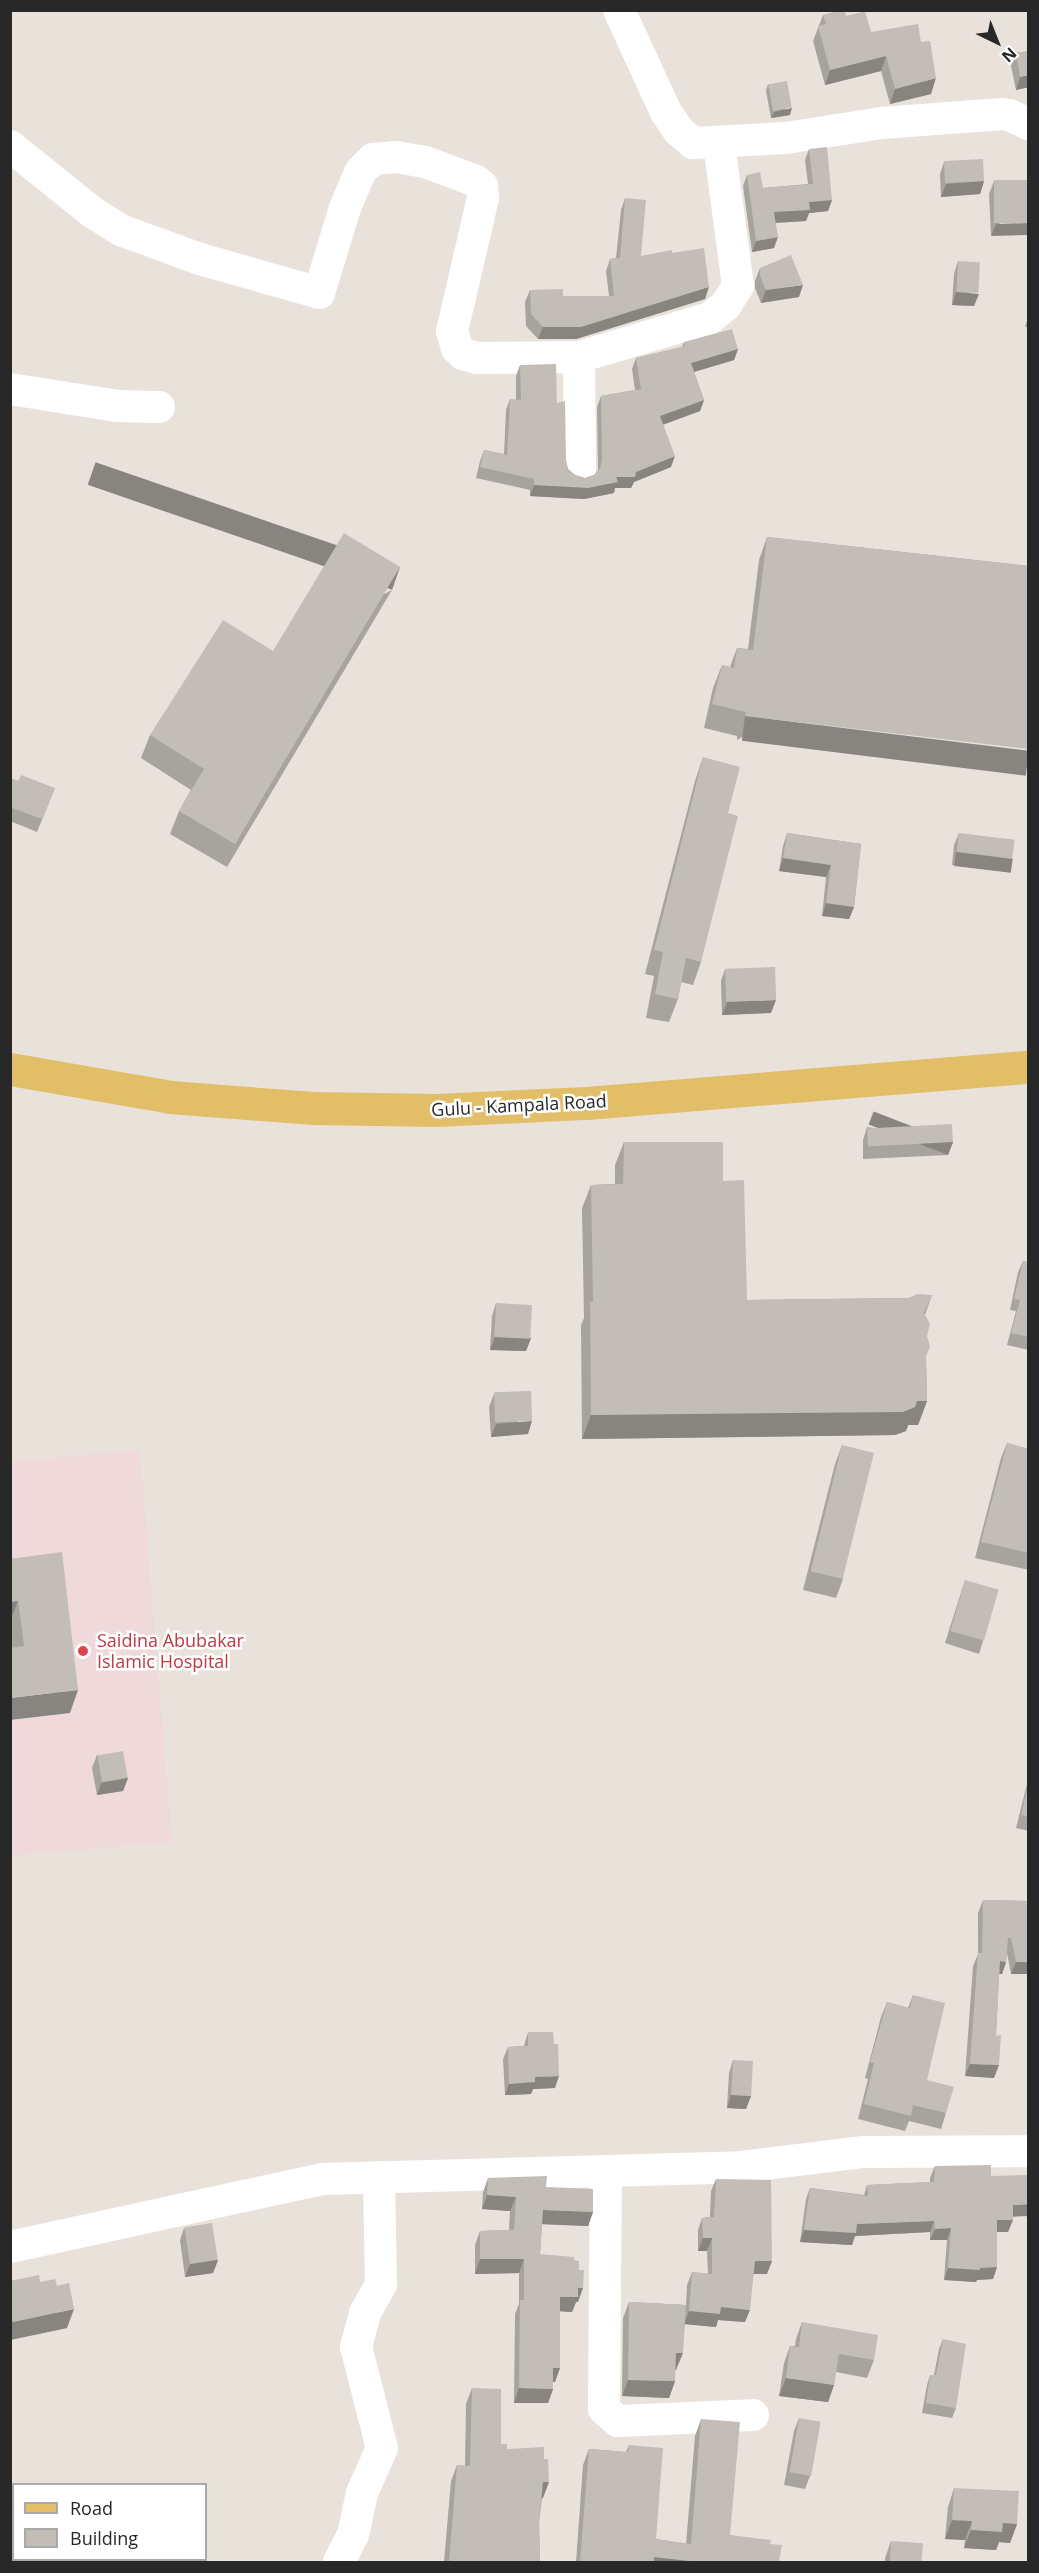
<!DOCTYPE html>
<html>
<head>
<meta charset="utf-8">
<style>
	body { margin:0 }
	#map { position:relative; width:1039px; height:2573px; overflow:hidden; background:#e9e2db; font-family:"Open Sans",sans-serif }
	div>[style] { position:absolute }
	.medical>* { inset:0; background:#efd9db }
	.minor>* { height:32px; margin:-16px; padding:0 16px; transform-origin:16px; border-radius:16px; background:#fff }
	.major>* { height:33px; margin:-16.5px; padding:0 16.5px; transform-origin:16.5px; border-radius:16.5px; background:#e2be68 }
	.wall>* { inset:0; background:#a7a39d }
	.shaded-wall>* { inset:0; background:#888480; transform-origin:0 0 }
	.building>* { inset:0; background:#c2bdb7; transform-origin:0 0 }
	.dots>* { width:16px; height:16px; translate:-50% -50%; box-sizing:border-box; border:3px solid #fff; border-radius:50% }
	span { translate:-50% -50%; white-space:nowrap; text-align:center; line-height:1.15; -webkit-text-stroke:5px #fff; paint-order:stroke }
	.street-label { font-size:18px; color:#282828 }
	.health-label { font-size:18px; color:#be3a42 }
	.left { translate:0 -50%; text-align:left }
	.frame { position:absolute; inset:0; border:12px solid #282828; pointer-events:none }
	.legend { position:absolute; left:12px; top:2483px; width:195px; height:78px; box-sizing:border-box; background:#fff; border:2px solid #a9a9a9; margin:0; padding:8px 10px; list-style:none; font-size:18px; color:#282828 }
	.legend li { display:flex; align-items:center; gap:12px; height:30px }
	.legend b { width:30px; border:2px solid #a9a9a9 }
	.north { position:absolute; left:967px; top:12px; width:60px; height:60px; -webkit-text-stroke:4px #fff; paint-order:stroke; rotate:137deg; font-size:16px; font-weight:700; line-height:24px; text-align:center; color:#282828 }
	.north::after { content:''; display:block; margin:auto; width:21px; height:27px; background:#282828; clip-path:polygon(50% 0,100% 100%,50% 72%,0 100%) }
</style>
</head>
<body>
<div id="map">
	<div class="medical">
		<div style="clip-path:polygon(140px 1450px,172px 1842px,11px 1856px,11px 1461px)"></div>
	</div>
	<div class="minor">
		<div style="left:619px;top:10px;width:112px;rotate:65.3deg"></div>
		<div style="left:666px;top:112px;width:22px;rotate:56deg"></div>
		<div style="left:678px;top:130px;width:20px;rotate:41deg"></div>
		<div style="left:693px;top:143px;width:93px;rotate:-3.1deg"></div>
		<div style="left:786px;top:138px;width:97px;rotate:-8.9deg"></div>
		<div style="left:882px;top:123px;width:120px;rotate:-4.3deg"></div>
		<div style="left:1002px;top:114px;width:7px;rotate:8deg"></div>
		<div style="left:1009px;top:115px;width:21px;rotate:25deg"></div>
		<div style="left:10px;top:146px;width:105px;rotate:38.8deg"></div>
		<div style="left:92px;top:212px;width:36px;rotate:32deg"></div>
		<div style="left:123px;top:231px;width:82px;rotate:20deg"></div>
		<div style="left:200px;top:259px;width:124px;rotate:15.9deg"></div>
		<div style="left:319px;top:293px;width:89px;rotate:-73deg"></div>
		<div style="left:345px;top:208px;width:39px;rotate:-67deg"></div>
		<div style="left:360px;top:172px;width:18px;rotate:-45deg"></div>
		<div style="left:373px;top:159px;width:23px;rotate:-5deg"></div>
		<div style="left:396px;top:157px;width:29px;rotate:10deg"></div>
		<div style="left:425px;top:162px;width:54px;rotate:20.4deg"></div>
		<div style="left:476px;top:181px;width:8px;rotate:40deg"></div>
		<div style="left:482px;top:186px;width:12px;rotate:85deg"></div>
		<div style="left:483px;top:198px;width:137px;rotate:103.1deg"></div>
		<div style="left:452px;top:331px;width:18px;rotate:74deg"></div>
		<div style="left:457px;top:348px;width:8px;rotate:45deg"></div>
		<div style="left:463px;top:354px;width:15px;rotate:16deg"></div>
		<div style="left:477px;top:358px;width:102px;rotate:-0.6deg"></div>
		<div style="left:579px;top:357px;width:114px;rotate:89.5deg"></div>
		<div style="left:579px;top:357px;width:137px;rotate:-16.6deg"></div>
		<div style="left:710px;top:318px;width:21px;rotate:-39deg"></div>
		<div style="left:726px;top:305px;width:22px;rotate:-58deg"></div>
		<div style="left:738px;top:286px;width:144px;rotate:-97.6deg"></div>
		<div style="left:10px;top:389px;width:108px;rotate:9deg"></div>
		<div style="left:117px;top:406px;width:42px;rotate:1.4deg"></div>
		<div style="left:606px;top:2172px;width:237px;rotate:90.5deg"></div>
		<div style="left:604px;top:2409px;width:18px;rotate:41deg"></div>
		<div style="left:618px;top:2421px;width:135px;rotate:-2.5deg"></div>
		<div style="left:10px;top:2247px;width:319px;rotate:-12.3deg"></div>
		<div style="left:322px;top:2179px;width:419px;rotate:-1.6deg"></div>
		<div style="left:741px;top:2167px;width:124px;rotate:-7deg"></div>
		<div style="left:864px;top:2152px;width:164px;rotate:-0.3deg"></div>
		<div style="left:339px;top:2562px;width:30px;rotate:-63deg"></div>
		<div style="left:353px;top:2535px;width:43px;rotate:-77.9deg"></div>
		<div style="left:362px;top:2493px;width:49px;rotate:-66deg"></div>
		<div style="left:382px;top:2448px;width:104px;rotate:-104.4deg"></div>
		<div style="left:356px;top:2347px;width:35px;rotate:-75deg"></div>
		<div style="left:365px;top:2313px;width:33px;rotate:-61deg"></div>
		<div style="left:381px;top:2284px;width:107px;rotate:-91.1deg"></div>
	</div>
	<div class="major">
		<div style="left:10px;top:1069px;width:162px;rotate:9.9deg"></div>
		<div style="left:170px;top:1097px;width:144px;rotate:4.4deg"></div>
		<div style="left:314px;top:1108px;width:122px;rotate:0.9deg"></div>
		<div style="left:436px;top:1110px;width:151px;rotate:-2.7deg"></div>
		<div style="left:587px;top:1103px;width:442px;rotate:-4.7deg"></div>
	</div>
	<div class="wall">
		<div style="clip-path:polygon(823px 15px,846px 16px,871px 32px,931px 94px,890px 104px,881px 71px,825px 85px,813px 41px)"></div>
		<div style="clip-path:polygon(1029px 51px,1029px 87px,1016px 90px,1011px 66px,1016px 53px)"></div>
		<div style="clip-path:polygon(768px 84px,790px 115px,771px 118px,766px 91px)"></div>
		<div style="clip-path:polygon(809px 149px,832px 200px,828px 211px,809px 213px,806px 221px,776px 223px,774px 248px,752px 252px,743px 186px,747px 175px,763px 188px,808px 184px,805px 160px)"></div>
		<div style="clip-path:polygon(944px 162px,984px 181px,980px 194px,941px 197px,940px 174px)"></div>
		<div style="clip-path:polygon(1029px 180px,991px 236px,989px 194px,994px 181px)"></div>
		<div style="clip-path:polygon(625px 198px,641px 256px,672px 253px,705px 299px,576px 339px,538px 339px,526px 326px,525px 302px,530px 290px,563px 296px,609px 296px,606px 271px,610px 259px,616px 258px,621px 210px)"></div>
		<div style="clip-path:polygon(958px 261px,974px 306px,952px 305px,954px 274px)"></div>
		<div style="clip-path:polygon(760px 268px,799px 297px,761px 303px,755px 288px,755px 281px)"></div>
		<div style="clip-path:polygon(1029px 316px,1029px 329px,1025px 326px)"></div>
		<div style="clip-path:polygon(684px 342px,738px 349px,734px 360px,694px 372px,704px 400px,700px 411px,663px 425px,671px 467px,634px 482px,631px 488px,615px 488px,614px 493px,584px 499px,530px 496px,530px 490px,476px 478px,480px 461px,484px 450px,504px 454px,506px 410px,510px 399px,516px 400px,516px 376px,520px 365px,557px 403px,566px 461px,568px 469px,575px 475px,585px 478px,594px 475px,598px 470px,597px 407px,601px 396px,635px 390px,632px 369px,636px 358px,682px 347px)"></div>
		<div style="clip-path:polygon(767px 537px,1029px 566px,737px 740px,737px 736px,704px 728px,713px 688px,722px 665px,730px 667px,737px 648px,748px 649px,759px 560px)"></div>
		<div style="clip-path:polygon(392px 590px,227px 867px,170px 834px,179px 811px,191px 790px,141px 758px,150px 735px,273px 651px)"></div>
		<div style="clip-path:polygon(703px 757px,728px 813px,701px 962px,693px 985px,681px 982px,678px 999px,669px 1022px,646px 1018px,654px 976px,645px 974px,695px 781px)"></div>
		<div style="clip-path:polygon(10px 778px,18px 781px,55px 788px,37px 832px,10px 821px)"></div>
		<div style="clip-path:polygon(787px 833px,861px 844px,854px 907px,849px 919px,822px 916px,826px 877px,779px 871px,783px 846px)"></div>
		<div style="clip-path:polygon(959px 833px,1013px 859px,1008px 872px,952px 865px,954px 845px)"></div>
		<div style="clip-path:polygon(725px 969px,771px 1013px,722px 1015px,721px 981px)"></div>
		<div style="clip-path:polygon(867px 1127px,953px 1142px,948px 1155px,863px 1159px,863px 1140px)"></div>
		<div style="clip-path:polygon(624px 1142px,723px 1181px,747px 1300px,909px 1298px,932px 1295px,925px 1315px,927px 1336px,926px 1358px,927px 1401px,918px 1425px,908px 1425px,906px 1431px,895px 1435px,582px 1439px,581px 1325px,584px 1318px,582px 1208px,591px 1185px,615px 1184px,615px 1165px)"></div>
		<div style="clip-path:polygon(1023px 1261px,1029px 1262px,1029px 1350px,1007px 1345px,1016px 1311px,1010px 1310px,1018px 1272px)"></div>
		<div style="clip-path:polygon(496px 1303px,531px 1338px,526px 1351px,490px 1350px,492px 1316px)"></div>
		<div style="clip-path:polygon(494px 1394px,528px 1434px,491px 1437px,489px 1407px)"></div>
		<div style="clip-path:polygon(1007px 1443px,1029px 1449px,1029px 1570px,975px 1558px,1001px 1458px)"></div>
		<div style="clip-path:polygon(842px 1445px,843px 1579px,836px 1598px,803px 1590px,835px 1464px)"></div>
		<div style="clip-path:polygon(10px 1559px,70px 1713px,12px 1648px,10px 1633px)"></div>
		<div style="clip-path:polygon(965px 1580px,983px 1641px,979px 1654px,945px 1643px)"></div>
		<div style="clip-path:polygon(97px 1755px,128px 1778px,123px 1791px,97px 1795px,92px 1768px)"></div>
		<div style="clip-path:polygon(1029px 1776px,1029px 1831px,1016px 1828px)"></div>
		<div style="clip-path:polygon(983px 1900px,1029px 1901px,1029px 1974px,1011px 1974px,1007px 1953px,1006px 1962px,1002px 1974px,999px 1974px,994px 2078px,965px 2076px,973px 1966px,978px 1954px,978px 1913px)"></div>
		<div style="clip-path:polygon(913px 1995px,927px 2080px,946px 2113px,941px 2129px,909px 2121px,905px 2131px,858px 2119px,868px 2079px,865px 2078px,881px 2017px,887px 2002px,908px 2008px)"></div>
		<div style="clip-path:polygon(528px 2032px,555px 2088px,533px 2089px,531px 2094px,505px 2095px,503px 2059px,508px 2047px,524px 2046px)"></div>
		<div style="clip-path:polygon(733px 2060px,751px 2096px,746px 2109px,727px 2108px,729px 2073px)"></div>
		<div style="clip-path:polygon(935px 2166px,991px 2176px,1013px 2216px,1008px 2232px,997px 2232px,997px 2267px,993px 2279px,977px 2280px,976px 2282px,944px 2280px,947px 2240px,930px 2240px,930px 2232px,855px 2236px,852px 2245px,800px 2242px,806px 2199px,810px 2188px,864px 2195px,867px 2185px,930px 2182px,930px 2178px)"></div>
		<div style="clip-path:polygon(488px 2178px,546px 2187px,593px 2212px,588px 2226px,542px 2224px,540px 2254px,578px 2302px,576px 2302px,572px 2312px,560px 2311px,555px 2382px,553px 2382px,553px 2389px,548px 2403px,514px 2403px,515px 2314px,519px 2304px,519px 2273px,475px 2274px,475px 2245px,480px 2231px,509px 2230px,510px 2211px,482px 2209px,483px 2192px)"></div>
		<div style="clip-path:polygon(716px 2179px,767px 2274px,753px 2274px,745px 2322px,718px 2320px,716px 2327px,685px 2324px,676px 2370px,675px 2370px,675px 2381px,669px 2398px,622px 2396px,623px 2318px,629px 2302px,686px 2305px,687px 2285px,692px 2272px,708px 2274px,707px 2251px,698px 2251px,698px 2230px,702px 2218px,710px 2217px,711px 2191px)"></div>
		<div style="clip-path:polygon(184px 2228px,218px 2260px,213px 2273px,185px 2277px,180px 2240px)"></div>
		<div style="clip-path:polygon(10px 2281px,40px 2282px,67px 2328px,10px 2340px)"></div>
		<div style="clip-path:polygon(802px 2322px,874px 2360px,867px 2378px,836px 2372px,834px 2385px,828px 2402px,779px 2396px,784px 2363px,790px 2346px,795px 2346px,796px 2339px)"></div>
		<div style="clip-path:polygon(943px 2339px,956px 2408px,952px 2418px,922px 2413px,927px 2385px,930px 2375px,934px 2375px,939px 2349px)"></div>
		<div style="clip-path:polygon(472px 2388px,501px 2444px,507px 2449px,543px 2498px,542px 2498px,539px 2523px,540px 2562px,444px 2562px,451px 2481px,457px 2465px,465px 2466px,466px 2404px)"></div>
		<div style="clip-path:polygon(799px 2418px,810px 2476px,805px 2489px,784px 2485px,794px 2431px)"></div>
		<div style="clip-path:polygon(701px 2419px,730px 2535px,770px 2544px,779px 2562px,576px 2562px,583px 2465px,589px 2449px,626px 2452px,629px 2445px,656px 2539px,686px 2544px,695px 2436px)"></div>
		<div style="clip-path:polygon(954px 2488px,1017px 2524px,1010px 2543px,999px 2542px,996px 2550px,964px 2548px,965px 2540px,945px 2539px,948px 2507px)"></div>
		<div style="clip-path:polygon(891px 2541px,922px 2562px,885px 2562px,885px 2558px)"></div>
	</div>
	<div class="shaded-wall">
		<div style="clip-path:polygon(886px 56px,881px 71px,825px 85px,830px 70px)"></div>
		<div style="clip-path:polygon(1029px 75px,1029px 87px,1016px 90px,1020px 77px)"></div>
		<div style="clip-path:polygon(936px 78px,931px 94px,890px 104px,895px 89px)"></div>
		<div style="clip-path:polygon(792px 108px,790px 115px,771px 118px,774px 112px)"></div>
		<div style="clip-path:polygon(984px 181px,980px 194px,941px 197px,946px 184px)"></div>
		<div style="clip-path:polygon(832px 200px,828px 211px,809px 213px,806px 221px,770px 223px,774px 212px,809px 202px)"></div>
		<div style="clip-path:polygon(1029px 223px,1029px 235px,991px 236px,996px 224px)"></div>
		<div style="clip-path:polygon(778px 237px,774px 248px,752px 252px,756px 241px)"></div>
		<div style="clip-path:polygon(803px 285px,799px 297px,761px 303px,766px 290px)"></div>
		<div style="clip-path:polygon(709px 287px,705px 299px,576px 339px,538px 339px,543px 327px)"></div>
		<div style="clip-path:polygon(956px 292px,979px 294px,974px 306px,952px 305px)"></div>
		<div style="clip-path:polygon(738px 349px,734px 360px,687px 374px,691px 363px)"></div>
		<div style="clip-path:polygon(704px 400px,700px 411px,656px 427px,660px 416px)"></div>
		<div style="clip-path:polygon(675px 456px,671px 467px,634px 482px,631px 488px,615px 488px,614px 493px,584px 499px,530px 496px,534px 485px,616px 477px,636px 472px)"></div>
		<div style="left:400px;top:567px;width:24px;height:322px;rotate:109deg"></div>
		<div style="left:745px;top:716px;width:286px;height:25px;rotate:7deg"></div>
		<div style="left:956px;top:852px;width:57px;height:14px;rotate:7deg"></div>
		<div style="clip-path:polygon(783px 858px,831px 865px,826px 877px,779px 871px)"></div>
		<div style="clip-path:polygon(826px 903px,854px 907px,849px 919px,822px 916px)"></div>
		<div style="clip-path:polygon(776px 1000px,771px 1013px,722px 1015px,727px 1002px)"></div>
		<div style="left:953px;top:1142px;width:14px;height:85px;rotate:111deg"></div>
		<div style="clip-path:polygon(495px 1337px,531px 1338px,526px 1351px,490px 1350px)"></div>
		<div style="clip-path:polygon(917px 1401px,927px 1401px,918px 1425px,908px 1425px)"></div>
		<div style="clip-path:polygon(915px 1407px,906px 1431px,895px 1435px,582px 1439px,591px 1415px)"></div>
		<div style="clip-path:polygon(532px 1421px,528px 1434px,491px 1437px,496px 1424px)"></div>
		<div style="clip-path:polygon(18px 1601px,10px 1621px,10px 1602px)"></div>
		<div style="clip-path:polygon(78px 1690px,70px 1713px,10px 1720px,10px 1698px)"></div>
		<div style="clip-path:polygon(128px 1778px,123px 1791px,97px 1795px,101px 1783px)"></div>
		<div style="clip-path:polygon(1000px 1961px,1006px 1962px,1002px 1974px,995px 1974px)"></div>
		<div style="clip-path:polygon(1016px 1962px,1029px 1962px,1029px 1974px,1011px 1974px)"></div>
		<div style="clip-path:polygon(970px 2064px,999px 2065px,994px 2078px,965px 2076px)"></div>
		<div style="clip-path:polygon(559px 2076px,555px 2088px,533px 2089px,531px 2094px,505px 2095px,509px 2084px,535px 2077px)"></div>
		<div style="clip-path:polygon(731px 2095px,751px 2096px,746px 2109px,727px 2108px)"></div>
		<div style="clip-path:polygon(487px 2195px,516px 2197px,510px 2211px,482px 2209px)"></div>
		<div style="clip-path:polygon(1029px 2204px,1029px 2216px,1008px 2217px,1013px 2205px)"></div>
		<div style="clip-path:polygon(543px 2210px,593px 2212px,588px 2226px,538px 2224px)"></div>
		<div style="clip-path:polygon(997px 2220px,1013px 2220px,1008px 2232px,992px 2232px)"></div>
		<div style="clip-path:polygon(934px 2221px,930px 2232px,855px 2236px,852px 2245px,800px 2242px,804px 2230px,857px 2224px)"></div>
		<div style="clip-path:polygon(951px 2228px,947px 2240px,930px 2240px,935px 2229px)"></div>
		<div style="clip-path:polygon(703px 2238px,712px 2238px,707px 2251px,698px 2251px)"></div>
		<div style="clip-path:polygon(480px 2259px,524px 2259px,519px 2273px,475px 2274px)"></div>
		<div style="clip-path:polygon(218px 2260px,213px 2273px,185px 2277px,190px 2264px)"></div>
		<div style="clip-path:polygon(755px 2261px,772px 2261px,767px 2274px,750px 2274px)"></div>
		<div style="clip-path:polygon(997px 2267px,993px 2279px,977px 2280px,976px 2282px,944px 2280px,948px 2268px)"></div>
		<div style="clip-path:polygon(578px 2288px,583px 2288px,578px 2302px,576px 2302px,572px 2312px,555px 2311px,560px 2297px)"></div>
		<div style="clip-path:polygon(721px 2307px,750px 2310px,745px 2322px,718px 2320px,716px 2327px,684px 2324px,689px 2311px)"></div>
		<div style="clip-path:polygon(74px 2309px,67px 2328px,10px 2340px,10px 2329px,13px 2322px)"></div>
		<div style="clip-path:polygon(676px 2353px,683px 2353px,676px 2370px,670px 2369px)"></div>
		<div style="clip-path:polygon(553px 2368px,560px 2368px,555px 2382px,548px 2382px)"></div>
		<div style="clip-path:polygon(786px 2378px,834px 2385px,828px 2402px,779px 2396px)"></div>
		<div style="clip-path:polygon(628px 2380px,675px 2381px,669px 2398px,622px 2396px)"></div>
		<div style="clip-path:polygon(519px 2388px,553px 2389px,548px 2403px,514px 2403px)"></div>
		<div style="clip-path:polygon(543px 2482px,549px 2482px,543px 2498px,537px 2498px)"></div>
		<div style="clip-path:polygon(952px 2520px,972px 2521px,965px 2540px,945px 2539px)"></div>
		<div style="clip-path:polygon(1003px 2523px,1017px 2524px,1010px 2543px,999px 2542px,996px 2550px,964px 2548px,971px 2530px)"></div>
		<div style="clip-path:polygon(654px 2557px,699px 2562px,652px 2562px)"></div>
	</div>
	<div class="building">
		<div style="clip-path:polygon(840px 10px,845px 10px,846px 16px,865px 11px,871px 32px,918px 24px,921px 42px,930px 41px,936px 78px,895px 89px,886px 56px,830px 70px,818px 26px,826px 24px,823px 15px)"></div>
		<div style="clip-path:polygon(1029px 51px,1029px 75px,1020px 77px,1016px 53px)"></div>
		<div style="left:787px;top:81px;width:27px;height:19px;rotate:80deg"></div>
		<div style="clip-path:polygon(827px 147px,832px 200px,809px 202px,810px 210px,774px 212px,778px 237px,756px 241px,747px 175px,760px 172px,763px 188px,813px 184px,809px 149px)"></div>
		<div style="left:983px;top:159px;width:22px;height:39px;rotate:87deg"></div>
		<div style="left:1029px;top:180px;width:43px;height:35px;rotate:90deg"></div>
		<div style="clip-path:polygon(625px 198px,646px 200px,641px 256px,672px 250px,672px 253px,704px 248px,709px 287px,581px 327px,543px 327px,531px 314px,530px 290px,563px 289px,563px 296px,614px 296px,610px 259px,620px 258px)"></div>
		<div style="clip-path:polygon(791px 255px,803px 285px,766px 290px,760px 276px,760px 268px)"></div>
		<div style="left:958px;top:261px;width:22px;height:31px;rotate:3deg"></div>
		<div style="clip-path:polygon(732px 329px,738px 349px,691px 363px,704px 400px,660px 416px,675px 456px,636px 472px,635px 477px,616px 477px,618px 482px,588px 488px,534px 485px,534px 479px,480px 467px,484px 450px,507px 455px,510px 399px,521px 400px,520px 365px,556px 364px,557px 403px,565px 401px,566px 461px,568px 469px,575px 475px,585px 478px,594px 475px,600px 468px,602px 460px,601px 396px,641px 389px,636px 358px,685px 346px,684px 342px)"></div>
		<div style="clip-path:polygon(344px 533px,400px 567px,235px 844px,179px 811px,204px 769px,150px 735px,223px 620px,273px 651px)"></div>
		<div style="clip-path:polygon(767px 537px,1029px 566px,1029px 749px,745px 716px,746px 712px,712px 704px,722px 665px,734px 668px,737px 648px,753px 650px)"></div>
		<div style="clip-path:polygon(703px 757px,740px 767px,728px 813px,738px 816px,701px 962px,686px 958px,678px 999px,655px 994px,663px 952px,654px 950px)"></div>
		<div style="clip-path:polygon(21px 775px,55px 788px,42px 819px,10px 807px,10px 778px,18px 781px)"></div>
		<div style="clip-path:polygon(787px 833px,861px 844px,854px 907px,826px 903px,831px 865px,783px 858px)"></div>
		<div style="left:959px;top:833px;width:56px;height:19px;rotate:7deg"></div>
		<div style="left:775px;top:967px;width:33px;height:50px;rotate:88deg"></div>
		<div style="left:952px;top:1124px;width:18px;height:85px;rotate:87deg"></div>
		<div style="clip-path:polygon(624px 1142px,723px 1142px,723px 1181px,744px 1180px,747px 1300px,909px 1298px,917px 1294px,932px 1295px,924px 1313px,930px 1324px,927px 1336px,930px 1347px,926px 1356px,927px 1401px,917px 1401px,915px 1407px,903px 1412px,591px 1415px,590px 1302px,593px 1302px,591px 1185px,623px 1184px)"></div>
		<div style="clip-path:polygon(1023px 1261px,1029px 1262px,1029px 1337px,1011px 1333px,1020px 1300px,1014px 1299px)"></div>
		<div style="left:496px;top:1303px;width:36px;height:34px;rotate:3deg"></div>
		<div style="left:531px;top:1391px;width:30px;height:37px;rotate:88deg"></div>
		<div style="clip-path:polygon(1007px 1443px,1029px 1449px,1029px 1553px,981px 1542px)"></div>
		<div style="left:842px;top:1445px;width:33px;height:130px;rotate:14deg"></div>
		<div style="clip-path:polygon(62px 1552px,78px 1690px,10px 1698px,10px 1648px,24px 1646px,18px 1601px,10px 1602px,10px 1559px)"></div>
		<div style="left:965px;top:1580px;width:35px;height:53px;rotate:16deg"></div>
		<div style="left:123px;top:1751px;width:27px;height:26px;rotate:80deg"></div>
		<div style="clip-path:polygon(1029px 1781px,1029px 1817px,1021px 1815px)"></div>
		<div style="clip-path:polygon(983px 1900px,1029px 1901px,1029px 1962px,1016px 1962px,1011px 1938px,1008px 1938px,1006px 1962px,1000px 1961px,996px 2036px,1001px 2035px,999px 2065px,970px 2064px,978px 1953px,982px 1953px)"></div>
		<div style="clip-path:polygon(913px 1995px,945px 2003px,927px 2080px,954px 2087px,946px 2113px,913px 2105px,911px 2116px,864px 2104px,874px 2063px,870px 2062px,887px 2002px,910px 2008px)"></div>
		<div style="clip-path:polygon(528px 2032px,553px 2032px,554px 2044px,558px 2044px,559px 2076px,535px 2077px,535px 2082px,509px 2084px,508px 2047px,528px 2046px)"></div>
		<div style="left:733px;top:2060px;width:20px;height:35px;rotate:3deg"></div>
		<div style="clip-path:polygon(991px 2165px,991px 2176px,1029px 2175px,1029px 2204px,1013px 2205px,1013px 2220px,997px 2220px,997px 2267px,980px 2268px,980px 2270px,948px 2268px,951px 2228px,935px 2229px,934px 2221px,857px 2224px,856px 2233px,804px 2230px,810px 2188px,868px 2196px,867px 2185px,934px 2182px,935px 2166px)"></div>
		<div style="clip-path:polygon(547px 2176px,546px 2187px,593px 2189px,593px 2212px,543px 2210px,540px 2254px,574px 2257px,574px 2260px,579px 2261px,579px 2270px,584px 2270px,583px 2288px,578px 2288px,578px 2297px,560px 2297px,560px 2368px,553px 2368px,553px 2389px,519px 2388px,520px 2300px,524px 2300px,524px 2259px,480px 2259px,480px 2231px,514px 2230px,516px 2197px,487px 2195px,488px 2178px)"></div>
		<div style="clip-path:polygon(716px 2179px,771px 2180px,772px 2261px,755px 2261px,750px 2310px,721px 2307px,720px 2314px,689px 2311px,692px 2272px,712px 2274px,712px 2238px,703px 2238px,702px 2218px,714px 2217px)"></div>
		<div style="left:212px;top:2223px;width:37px;height:28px;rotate:81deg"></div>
		<div style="clip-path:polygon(39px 2275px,40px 2282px,55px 2279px,57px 2286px,69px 2283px,74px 2309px,13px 2322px,10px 2312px,10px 2281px)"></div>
		<div style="clip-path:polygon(629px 2302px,686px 2305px,683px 2353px,676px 2353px,675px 2381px,628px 2380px)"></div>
		<div style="clip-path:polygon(802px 2322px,878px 2335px,874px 2360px,839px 2354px,834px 2385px,786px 2378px,790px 2346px,799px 2347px)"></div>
		<div style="clip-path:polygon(943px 2339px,966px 2344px,956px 2408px,926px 2403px,930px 2375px,936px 2375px)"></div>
		<div style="clip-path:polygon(472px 2388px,501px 2389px,501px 2444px,507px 2444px,507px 2449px,544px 2447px,544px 2459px,548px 2459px,549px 2482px,543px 2482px,539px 2523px,540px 2562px,449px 2562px,457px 2465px,470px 2466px)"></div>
		<div style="left:799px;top:2418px;width:22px;height:55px;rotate:10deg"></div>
		<div style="clip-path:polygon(701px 2419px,740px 2422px,730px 2535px,771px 2540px,770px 2544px,782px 2545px,779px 2562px,699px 2562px,654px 2557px,654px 2562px,580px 2562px,589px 2449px,628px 2452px,629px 2445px,663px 2448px,656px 2539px,691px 2544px)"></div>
		<div style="clip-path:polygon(954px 2488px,1019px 2491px,1017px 2524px,1003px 2523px,1002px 2532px,971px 2530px,972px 2521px,952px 2520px)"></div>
		<div style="left:891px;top:2541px;width:32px;height:21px;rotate:4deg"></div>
	</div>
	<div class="dots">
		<div style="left:83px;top:1651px;background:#e0444e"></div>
	</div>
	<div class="street-label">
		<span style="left:519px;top:1105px;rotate:-3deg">Gulu - Kampala Road</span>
	</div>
	<div class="health-label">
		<span class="left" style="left:97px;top:1651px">Saidina Abubakar<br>Islamic Hospital</span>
	</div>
	<div class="frame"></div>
	<ul class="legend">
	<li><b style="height:8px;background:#e2be68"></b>Road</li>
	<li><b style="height:16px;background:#c2bdb7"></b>Building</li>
	</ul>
	<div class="north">N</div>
</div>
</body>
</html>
